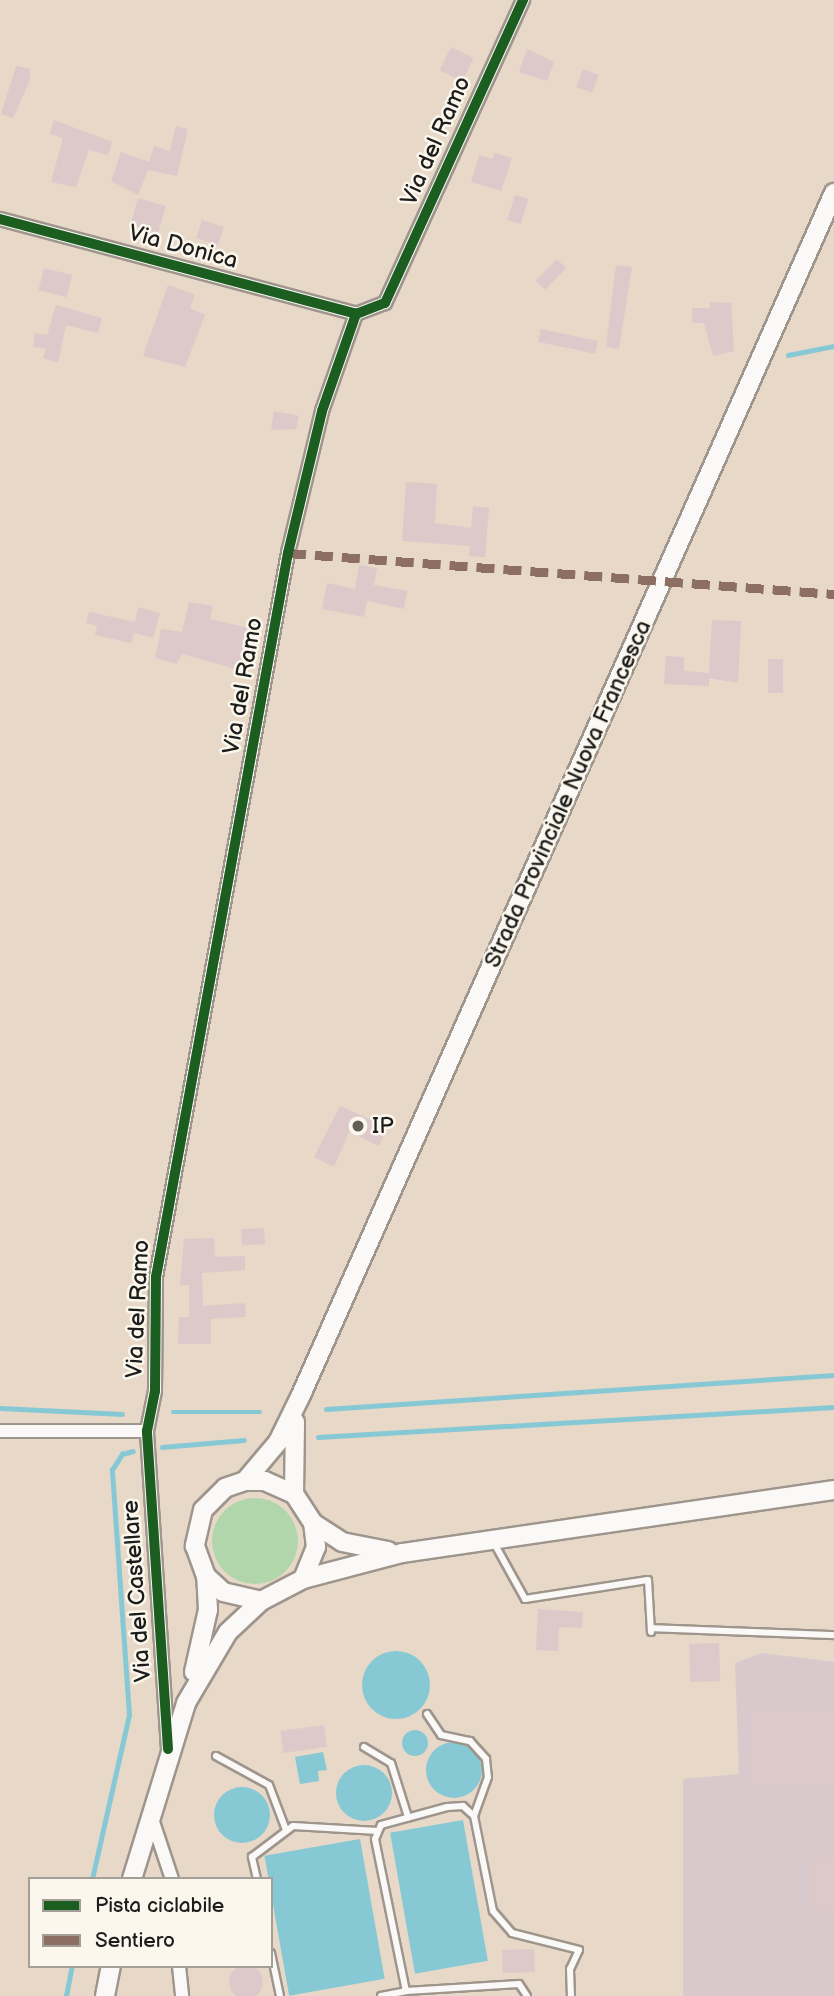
<!DOCTYPE html>
<html>
<head>
<meta charset="utf-8">
<style>
	body { margin:0 }
	#map { position:relative; width:834px; height:1996px; overflow:hidden; background:#e7d8c8; font-family:"Balsamiq Sans",sans-serif }
	div>[style] { position:absolute }
	.industrial>* { inset:0; background:#dac9cc }
	.green>* { inset:0; background:#b1d6ac }
	.round { border-radius:50% }
	.water>* { inset:0; background:#86c9d5; transform-origin:0 0 }
	.stream>* { height:4.5px; margin:-2.25px; padding:0 2.25px; transform-origin:2.25px; border-radius:2.25px; background:#86c9d5 }
	.building>* { inset:0; background:#ddc9ca; transform-origin:0 0 }
	.roads { filter:drop-shadow(2px 0 #9e958c) drop-shadow(-2px 0 #9e958c) drop-shadow(0 2px #9e958c) drop-shadow(0 -2px #9e958c) }
	.service>* { height:6px; margin:-3px; padding:0 3px; transform-origin:3px; border-radius:3px; background:#fbf9f7 }
	.minor>* { height:12px; margin:-6px; padding:0 6px; transform-origin:6px; border-radius:6px; background:#fbf9f7 }
	.secondary>* { height:18px; margin:-9px; padding:0 9px; transform-origin:9px; border-radius:9px; background:#fbf9f7 }
	.quiet>* { height:9px; margin-top:-4.5px; transform-origin:0; background:repeating-linear-gradient(90deg,#8d6e63 0 18px,transparent 0 27px) }
	.cycleway>* { height:10px; margin:-5px; padding:0 5px; transform-origin:5px; border-radius:5px; background:#1b5e20 }
	.dots>* { width:19px; height:19px; translate:-50% -50%; box-sizing:border-box; border:4px solid #fbf7ec; border-radius:50% }
	span { translate:-50% -50%; white-space:nowrap; text-align:center; line-height:1.15; -webkit-text-stroke:5px #fbf7ec; paint-order:stroke }
	.street-label { font-size:23px; color:#1c1c1c }
	.poi-label { font-size:23px; color:#1c1c1c }
	.left { translate:0 -50%; text-align:left }
	.legend { position:absolute; left:28px; top:1877px; width:245px; height:91px; box-sizing:border-box; background:#fbf7ec; border:2px solid #a29f99; margin:0; padding:9px 12px; list-style:none; font-size:21px; color:#1c1c1c }
	.legend li { display:flex; align-items:center; gap:14px; height:35px }
	.legend b { width:35px; border:2px solid #a29f99 }
</style>
</head>
<body>
<div id="map">
	<div class="industrial">
		<div style="clip-path:polygon(762px 1653px,834px 1662px,834px 1996px,683px 1996px,683px 1779px,739px 1774px,735px 1663px)"></div>
	</div>
	<div class="green">
		<div class="round" style="left:212px;top:1498px;width:86px;height:86px"></div>
	</div>
	<div class="water">
		<div class="round" style="left:362px;top:1651px;width:68px;height:68px"></div>
		<div class="round" style="left:402px;top:1730px;width:26px;height:26px"></div>
		<div class="round" style="left:426px;top:1742px;width:56px;height:56px"></div>
		<div style="clip-path:polygon(323px 1752px,327px 1770px,318px 1771px,319px 1781px,300px 1784px,295px 1757px)"></div>
		<div class="round" style="left:336px;top:1765px;width:56px;height:56px"></div>
		<div class="round" style="left:214px;top:1787px;width:56px;height:56px"></div>
		<div style="left:463px;top:1820px;width:143px;height:74px;rotate:80deg"></div>
		<div style="left:360px;top:1839px;width:142px;height:97px;rotate:80deg"></div>
	</div>
	<div class="stream">
		<div style="left:788px;top:355px;width:47px;rotate:-11.1deg"></div>
		<div style="left:0;top:1408px;width:122px;rotate:2.8deg"></div>
		<div style="left:326px;top:1409px;width:509px;rotate:-3.83deg"></div>
		<div style="left:173px;top:1412px;width:87px"></div>
		<div style="left:318px;top:1437px;width:517px;rotate:-3.33deg"></div>
		<div style="left:162px;top:1447px;width:82px;rotate:-4.9deg"></div>
		<div style="left:92px;top:1879px;width:168px;rotate:-77.3deg"></div>
		<div style="left:129px;top:1715px;width:246px;rotate:-94deg"></div>
		<div style="left:112px;top:1470px;width:19px;rotate:-58deg"></div>
		<div style="left:122px;top:1454px;width:11px;rotate:-15deg"></div>
		<div style="left:66px;top:1996px;width:31px;rotate:-79deg"></div>
	</div>
	<div class="building">
		<div style="left:451px;top:47px;width:25px;height:26px;rotate:26deg"></div>
		<div style="clip-path:polygon(527px 49px,554px 62px,547px 81px,519px 72px)"></div>
		<div style="clip-path:polygon(16px 66px,30px 69px,30px 80px,13px 118px,1px 114px)"></div>
		<div style="left:583px;top:69px;width:17px;height:19px;rotate:21deg"></div>
		<div style="clip-path:polygon(54px 120px,112px 142px,108px 155px,89px 150px,76px 187px,51px 182px,63px 138px,50px 134px)"></div>
		<div style="clip-path:polygon(176px 126px,188px 129px,177px 176px,148px 170px,138px 195px,111px 181px,121px 152px,149px 162px,154px 146px,170px 151px)"></div>
		<div style="clip-path:polygon(494px 153px,512px 158px,501px 191px,471px 182px,479px 155px,493px 159px)"></div>
		<div style="left:515px;top:195px;width:14px;height:26px;rotate:17deg"></div>
		<div style="left:138px;top:198px;width:29px;height:28px;rotate:16deg"></div>
		<div style="left:202px;top:220px;width:23px;height:19px;rotate:18deg"></div>
		<div style="left:557px;top:259px;width:13px;height:30px;rotate:45deg"></div>
		<div style="clip-path:polygon(616px 265px,632px 267px,619px 349px,606px 347px)"></div>
		<div style="left:44px;top:268px;width:29px;height:23px;rotate:14deg"></div>
		<div style="clip-path:polygon(168px 285px,195px 295px,190px 308px,205px 315px,185px 367px,143px 356px)"></div>
		<div style="clip-path:polygon(710px 302px,731px 303px,734px 351px,713px 356px,704px 323px,692px 323px,692px 308px,710px 308px)"></div>
		<div style="clip-path:polygon(56px 305px,102px 318px,98px 333px,66px 325px,58px 363px,43px 358px,46px 349px,33px 347px,35px 333px,47px 335px)"></div>
		<div style="left:541px;top:329px;width:58px;height:13px;rotate:12deg"></div>
		<div style="clip-path:polygon(274px 411px,299px 416px,296px 429px,271px 430px)"></div>
		<div style="clip-path:polygon(406px 482px,437px 484px,435px 523px,471px 528px,473px 506px,489px 508px,485px 557px,469px 556px,470px 546px,402px 541px)"></div>
		<div style="clip-path:polygon(359px 565px,377px 568px,374px 585px,407px 591px,404px 609px,367px 601px,364px 617px,322px 609px,327px 583px,355px 589px)"></div>
		<div style="clip-path:polygon(189px 602px,213px 606px,210px 619px,249px 628px,239px 670px,182px 654px,177px 664px,155px 658px,161px 629px,182px 632px)"></div>
		<div style="clip-path:polygon(138px 607px,160px 613px,153px 638px,134px 633px,131px 643px,95px 635px,97px 626px,86px 623px,89px 612px,135px 622px)"></div>
		<div style="clip-path:polygon(712px 620px,741px 621px,738px 683px,709px 678px,709px 686px,664px 684px,666px 656px,684px 657px,684px 671px,709px 673px)"></div>
		<div style="left:768px;top:659px;width:15px;height:34px"></div>
		<div style="clip-path:polygon(340px 1106px,387px 1127px,379px 1146px,349px 1132px,334px 1167px,314px 1157px)"></div>
		<div style="left:264px;top:1228px;width:16px;height:23px;rotate:86deg"></div>
		<div style="clip-path:polygon(214px 1238px,215px 1257px,245px 1256px,245px 1270px,202px 1273px,203px 1306px,245px 1303px,246px 1317px,211px 1319px,211px 1344px,178px 1344px,179px 1317px,189px 1317px,189px 1285px,180px 1285px,184px 1239px)"></div>
		<div style="clip-path:polygon(538px 1609px,583px 1612px,582px 1628px,559px 1627px,558px 1651px,536px 1650px)"></div>
		<div style="left:719px;top:1643px;width:38px;height:30px;rotate:88deg"></div>
		<div style="left:834px;top:1711px;width:72px;height:82px;rotate:90deg"></div>
		<div style="left:324px;top:1725px;width:22px;height:44px;rotate:82deg"></div>
		<div style="left:810px;top:1858px;width:24px;height:52px"></div>
		<div style="left:534px;top:1949px;width:23px;height:32px;rotate:88deg"></div>
		<div class="round" style="left:229px;top:1965px;width:34px;height:34px"></div>
	</div>
	<div class="roads">
		<div class="service">
			<div style="left:494px;top:1543px;width:64px;rotate:61deg"></div>
			<div style="left:525px;top:1599px;width:124px;rotate:-8.8deg"></div>
			<div style="left:648px;top:1580px;width:52px;rotate:86.7deg"></div>
			<div style="left:651px;top:1628px;width:183px;rotate:2.2deg"></div>
			<div style="left:427px;top:1714px;width:25px;rotate:56deg"></div>
			<div style="left:441px;top:1735px;width:30px;rotate:12deg"></div>
			<div style="left:470px;top:1741px;width:24px;rotate:48deg"></div>
			<div style="left:486px;top:1759px;width:18px;rotate:84deg"></div>
			<div style="left:488px;top:1777px;width:41px;rotate:109.7deg"></div>
			<div style="left:474px;top:1816px;width:97px;rotate:78.7deg"></div>
			<div style="left:493px;top:1911px;width:29px;rotate:49deg"></div>
			<div style="left:512px;top:1933px;width:69px;rotate:14.2deg"></div>
			<div style="left:579px;top:1950px;width:21px;rotate:115deg"></div>
			<div style="left:570px;top:1969px;width:27px;rotate:88deg"></div>
			<div style="left:364px;top:1747px;width:31px;rotate:31deg"></div>
			<div style="left:391px;top:1763px;width:57px;rotate:72.5deg"></div>
			<div style="left:216px;top:1756px;width:60px;rotate:28.7deg"></div>
			<div style="left:269px;top:1785px;width:48px;rotate:69.3deg"></div>
			<div style="left:474px;top:1816px;width:15px;rotate:-138deg"></div>
			<div style="left:463px;top:1806px;width:16px;rotate:176deg"></div>
			<div style="left:447px;top:1807px;width:68px;rotate:164.7deg"></div>
			<div style="left:381px;top:1825px;width:15px;rotate:113deg"></div>
			<div style="left:375px;top:1839px;width:155px;rotate:78.5deg"></div>
			<div style="left:406px;top:1991px;width:113px;rotate:-3.5deg"></div>
			<div style="left:519px;top:1984px;width:14px;rotate:56deg"></div>
			<div style="left:257px;top:1879px;width:23px;rotate:-103deg"></div>
			<div style="left:252px;top:1857px;width:51px;rotate:-37.1deg"></div>
			<div style="left:293px;top:1826px;width:85px;rotate:3.4deg"></div>
			<div style="left:271px;top:1953px;width:44px;rotate:78.2deg"></div>
			<div style="left:381px;top:1996px;width:25px;rotate:-11deg"></div>
		</div>
		<div class="minor">
			<div style="left:0;top:219px;width:368px;rotate:14.9deg"></div>
			<div style="left:0;top:1431px;width:147px"></div>
			<div style="left:168px;top:1749px;width:319px;rotate:-93.8deg"></div>
			<div style="left:147px;top:1431px;width:41px;rotate:-78.7deg"></div>
			<div style="left:155px;top:1391px;width:114px;rotate:-89.5deg"></div>
			<div style="left:156px;top:1277px;width:736px;rotate:-79.67deg"></div>
			<div style="left:288px;top:553px;width:146px;rotate:-76.5deg"></div>
			<div style="left:322px;top:411px;width:103px;rotate:-70.7deg"></div>
			<div style="left:356px;top:314px;width:31px;rotate:-21deg"></div>
			<div style="left:385px;top:303px;width:333px;rotate:-65.5deg"></div>
			<div style="left:151px;top:1816px;width:66px;rotate:71.6deg"></div>
			<div style="left:179px;top:1966px;width:30px;rotate:84deg"></div>
		</div>
		<div class="secondary">
			<div style="left:245px;top:1481px;width:51px;rotate:-49.8deg"></div>
			<div style="left:278px;top:1442px;width:52px;rotate:-63.9deg"></div>
			<div style="left:301px;top:1395px;width:1315px;rotate:-66.09deg"></div>
			<div style="left:294px;top:1494px;width:72px;rotate:-89.2deg"></div>
			<div style="left:313px;top:1523px;width:35px;rotate:33deg"></div>
			<div style="left:342px;top:1542px;width:47px;rotate:11.1deg"></div>
			<div style="left:303px;top:1579px;width:35px;rotate:-68deg"></div>
			<div style="left:316px;top:1547px;width:24px;rotate:-97deg"></div>
			<div style="left:313px;top:1523px;width:35px;rotate:-123deg"></div>
			<div style="left:294px;top:1494px;width:32px;rotate:-156deg"></div>
			<div style="left:265px;top:1481px;width:20px;rotate:180deg"></div>
			<div style="left:245px;top:1481px;width:21px;rotate:161deg"></div>
			<div style="left:225px;top:1488px;width:31px;rotate:135deg"></div>
			<div style="left:203px;top:1510px;width:37px;rotate:103deg"></div>
			<div style="left:195px;top:1546px;width:32px;rotate:70deg"></div>
			<div style="left:206px;top:1576px;width:23px;rotate:43deg"></div>
			<div style="left:223px;top:1592px;width:39px;rotate:13deg"></div>
			<div style="left:261px;top:1601px;width:47px;rotate:-27.6deg"></div>
			<div style="left:303px;top:1579px;width:102px;rotate:-14.7deg"></div>
			<div style="left:402px;top:1553px;width:437px;rotate:-8.3deg"></div>
			<div style="left:194px;top:1672px;width:64px;rotate:-77.3deg"></div>
			<div style="left:208px;top:1610px;width:34px;rotate:-93deg"></div>
			<div style="left:132px;top:1879px;width:184px;rotate:-72.9deg"></div>
			<div style="left:186px;top:1703px;width:82px;rotate:-59.4deg"></div>
			<div style="left:228px;top:1632px;width:45px;rotate:-43.2deg"></div>
			<div style="left:105px;top:1996px;width:31px;rotate:-79deg"></div>
		</div>
	</div>
	<div class="quiet">
		<div style="left:288px;top:553px;width:548px;rotate:4.29deg"></div>
	</div>
	<div class="cycleway">
		<div style="left:0;top:219px;width:368px;rotate:14.9deg"></div>
		<div style="left:168px;top:1749px;width:319px;rotate:-93.8deg"></div>
		<div style="left:147px;top:1431px;width:41px;rotate:-78.7deg"></div>
		<div style="left:155px;top:1391px;width:114px;rotate:-89.5deg"></div>
		<div style="left:156px;top:1277px;width:736px;rotate:-79.67deg"></div>
		<div style="left:288px;top:553px;width:146px;rotate:-76.5deg"></div>
		<div style="left:322px;top:411px;width:103px;rotate:-70.7deg"></div>
		<div style="left:356px;top:314px;width:31px;rotate:-21deg"></div>
		<div style="left:385px;top:303px;width:333px;rotate:-65.5deg"></div>
	</div>
	<div class="dots">
		<div style="left:358px;top:1126px;background:#635e58"></div>
	</div>
	<div class="street-label">
		<span style="left:436px;top:141px;rotate:-66deg">Via del Ramo</span>
		<span style="left:183px;top:247px;rotate:15deg">Via Donica</span>
		<span style="left:243px;top:686px;rotate:-80deg">Via del Ramo</span>
		<span style="left:568px;top:794px;rotate:-66deg">Strada Provinciale Nuova Francesca</span>
		<span style="left:138px;top:1309px;rotate:-87deg">Via del Ramo</span>
		<span style="left:137px;top:1591px;rotate:-94deg">Via del Castellare</span>
	</div>
	<div class="poi-label">
		<span class="left" style="left:372px;top:1126px">IP</span>
	</div>
	<ul class="legend">
	<li><b style="height:9px;background:#1b5e20"></b>Pista ciclabile</li>
	<li><b style="height:9px;background:#8d6e63"></b>Sentiero</li>
	</ul>
</div>
</body>
</html>
